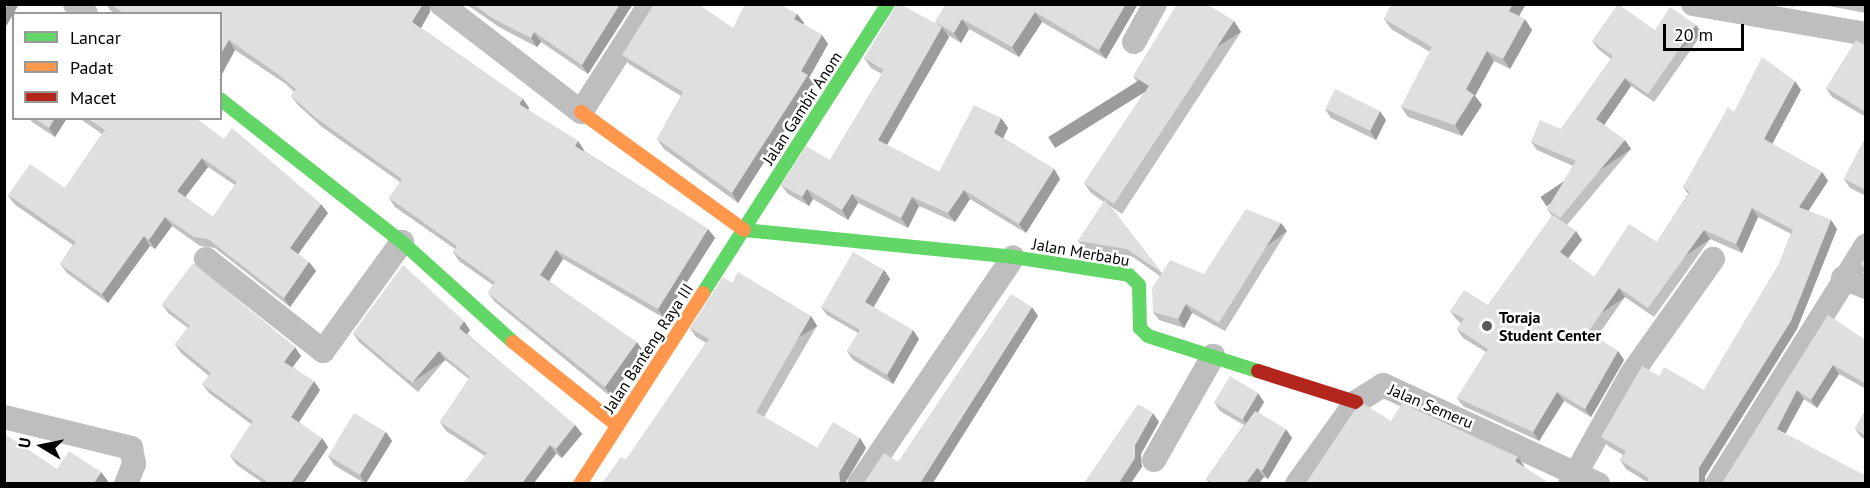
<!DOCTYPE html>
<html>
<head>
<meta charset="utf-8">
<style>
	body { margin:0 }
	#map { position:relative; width:1870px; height:488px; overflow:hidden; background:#fff; font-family:"PT Sans",sans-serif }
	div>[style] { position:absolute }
	.street>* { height:24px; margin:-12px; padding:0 12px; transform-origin:12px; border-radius:12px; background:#bebebe }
	.fast>* { height:14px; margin:-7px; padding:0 7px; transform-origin:7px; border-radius:7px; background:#63d668 }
	.slow>* { height:14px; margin:-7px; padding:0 7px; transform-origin:7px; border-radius:7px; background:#ff974d }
	.jam>* { height:14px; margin:-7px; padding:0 7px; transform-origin:7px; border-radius:7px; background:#b3261e }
	.wall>* { inset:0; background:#c0c0c0 }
	.shaded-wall>* { inset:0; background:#9c9c9c; transform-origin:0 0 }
	.building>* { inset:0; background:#dfdfdf; transform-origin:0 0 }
	.dots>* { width:16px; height:16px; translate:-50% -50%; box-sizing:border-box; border:3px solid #fff; border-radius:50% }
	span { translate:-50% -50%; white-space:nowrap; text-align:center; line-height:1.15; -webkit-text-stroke:5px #fff; paint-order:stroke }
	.street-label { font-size:16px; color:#000 }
	.poi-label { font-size:16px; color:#000; font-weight:700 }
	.left { translate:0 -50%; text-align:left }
	.frame { position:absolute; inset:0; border:6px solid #000; pointer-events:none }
	.legend { position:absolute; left:12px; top:12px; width:210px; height:108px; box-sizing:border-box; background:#fff; border:2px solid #999; margin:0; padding:8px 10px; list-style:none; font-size:18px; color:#000 }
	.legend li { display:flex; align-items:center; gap:12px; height:30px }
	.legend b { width:30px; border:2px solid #999 }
	.north { position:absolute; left:12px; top:416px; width:60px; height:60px; -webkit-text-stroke:4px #fff; paint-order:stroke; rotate:280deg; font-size:16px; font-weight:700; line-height:24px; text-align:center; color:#000 }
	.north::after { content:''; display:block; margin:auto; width:21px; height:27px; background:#000; clip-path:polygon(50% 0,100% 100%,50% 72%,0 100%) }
	.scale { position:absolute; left:1663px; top:24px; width:81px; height:27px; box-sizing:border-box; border:3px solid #000; border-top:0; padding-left:8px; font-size:18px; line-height:21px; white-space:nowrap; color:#000; -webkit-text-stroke:4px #fff; paint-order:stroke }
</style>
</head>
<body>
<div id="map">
	<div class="street">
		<div style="left:75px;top:4px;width:15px;rotate:42deg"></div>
		<div style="left:441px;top:4px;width:177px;rotate:37.6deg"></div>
		<div style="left:581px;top:112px;width:128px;rotate:-57.4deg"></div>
		<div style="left:1693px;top:4px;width:176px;rotate:9.8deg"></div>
		<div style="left:1134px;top:42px;width:43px;rotate:-61.1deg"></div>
		<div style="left:206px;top:259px;width:149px;rotate:38.2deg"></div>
		<div style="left:323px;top:351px;width:135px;rotate:-54.1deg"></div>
		<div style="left:1843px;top:278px;width:25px;rotate:21deg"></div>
		<div style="left:4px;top:417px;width:131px;rotate:13.7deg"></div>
		<div style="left:131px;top:448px;width:16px;rotate:79deg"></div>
		<div style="left:134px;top:464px;width:22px;rotate:112deg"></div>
		<div style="left:1154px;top:460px;width:120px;rotate:-60.4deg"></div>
		<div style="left:859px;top:484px;width:274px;rotate:-55.8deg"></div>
		<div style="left:1297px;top:484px;width:101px;rotate:-54.3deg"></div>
		<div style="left:1356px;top:402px;width:32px;rotate:-32deg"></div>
		<div style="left:1383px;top:385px;width:237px;rotate:24.7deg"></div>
		<div style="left:1570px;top:484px;width:127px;rotate:-60.8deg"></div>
		<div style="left:1632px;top:373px;width:140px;rotate:-54.6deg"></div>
		<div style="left:1717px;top:484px;width:281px;rotate:-58deg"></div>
	</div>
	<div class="fast">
		<div style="left:220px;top:99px;width:231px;rotate:38.2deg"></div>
		<div style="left:402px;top:242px;width:149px;rotate:42deg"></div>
		<div style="left:744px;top:230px;width:270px;rotate:5.7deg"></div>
		<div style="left:1013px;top:257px;width:117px;rotate:8.8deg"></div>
		<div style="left:1129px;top:275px;width:14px;rotate:45deg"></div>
		<div style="left:1139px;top:285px;width:43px;rotate:88.7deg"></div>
		<div style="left:1140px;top:328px;width:11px;rotate:45deg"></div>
		<div style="left:1148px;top:336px;width:115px;rotate:17.7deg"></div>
		<div style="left:703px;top:293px;width:343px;rotate:-57.4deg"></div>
	</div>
	<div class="slow">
		<div style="left:581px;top:112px;width:201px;rotate:35.9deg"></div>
		<div style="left:513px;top:342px;width:134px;rotate:38.7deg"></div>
		<div style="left:580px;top:484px;width:227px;rotate:-57.2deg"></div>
	</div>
	<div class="jam">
		<div style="left:1258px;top:371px;width:103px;rotate:17.6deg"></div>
	</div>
	<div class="wall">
		<div style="clip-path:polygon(106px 4px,430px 4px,430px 12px,421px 28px,523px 99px,529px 108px,528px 110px,578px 141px,584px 151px,708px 229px,715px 238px,664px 318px,563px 259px,549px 281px,643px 351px,611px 397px,495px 302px,488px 293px,493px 285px,459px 261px,453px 252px,455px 249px,395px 207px,389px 198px,400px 182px,322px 127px,298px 105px,291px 96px,294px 92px,286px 84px,235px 50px,222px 74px,220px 73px,220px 14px,116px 14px,110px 10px)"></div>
		<div style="clip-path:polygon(466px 4px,633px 4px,588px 74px,541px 42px,537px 47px,499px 27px)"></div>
		<div style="clip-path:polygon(946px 4px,1138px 4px,1106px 59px,1042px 22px,1019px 57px,969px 29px,961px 43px,946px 34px,949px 37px,887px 145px,939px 172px,1001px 118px,1008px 128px,1003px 138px,1054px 169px,1060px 179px,1026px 233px,970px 199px,955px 222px,919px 206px,908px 228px,858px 203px,848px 220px,813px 199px,809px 206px,788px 194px,781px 185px,830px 160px,882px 74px,871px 68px,864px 58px,938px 25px,935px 22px)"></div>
		<div style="clip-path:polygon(1392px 4px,1526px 4px,1519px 16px,1532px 30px,1510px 69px,1494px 61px,1475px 96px,1482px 105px,1462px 136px,1408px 117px,1401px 107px,1430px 52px,1391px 29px,1384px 19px)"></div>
		<div style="clip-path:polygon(1779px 4px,1792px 4px,1794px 7px)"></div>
		<div style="clip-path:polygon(1817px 4px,1866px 4px,1866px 13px)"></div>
		<div style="clip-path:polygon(797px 14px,804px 23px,803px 24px,822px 35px,828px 44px,809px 78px,814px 84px,738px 203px,664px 149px,657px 139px,681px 96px,629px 64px,622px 55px,733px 28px)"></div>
		<div style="clip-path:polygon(1234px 21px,1241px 32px,1122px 214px,1110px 206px,1162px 273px,1204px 274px,1287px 231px,1225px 331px,1192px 313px,1184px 328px,1159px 320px,1153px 312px,1160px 276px,1133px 257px,1084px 249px,1078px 241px,1104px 202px,1091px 193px,1084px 183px,1146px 90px,1140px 86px,1133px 76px)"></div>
		<div style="clip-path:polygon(1655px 30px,1702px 34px,1654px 102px,1631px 86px,1604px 125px,1631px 149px,1567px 225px,1576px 231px,1582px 240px,1568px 258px,1594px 277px,1657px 242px,1688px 194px,1683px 187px,1734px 112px,1801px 90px,1772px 144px,1822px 172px,1828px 181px,1808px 211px,1831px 220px,1837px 229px,1797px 329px,1705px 476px,1705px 483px,1646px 483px,1647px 482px,1626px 469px,1620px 460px,1623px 455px,1608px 446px,1601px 437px,1659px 376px,1704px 390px,1779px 264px,1791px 234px,1758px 217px,1742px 253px,1710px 239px,1654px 317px,1625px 297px,1596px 338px,1618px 351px,1624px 360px,1591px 417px,1564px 401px,1539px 441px,1463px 406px,1457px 398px,1486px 352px,1463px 338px,1457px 329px,1461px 323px,1457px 320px,1450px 311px,1488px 305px,1552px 216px,1547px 209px,1573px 166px,1537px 150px,1531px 142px,1561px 129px,1611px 59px,1598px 49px,1592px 41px)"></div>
		<div style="clip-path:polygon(1866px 46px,1866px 117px,1832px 97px,1826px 88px)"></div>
		<div style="clip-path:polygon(1325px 109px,1386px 120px,1376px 140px,1331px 118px)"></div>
		<div style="clip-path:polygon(29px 118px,67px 118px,55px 137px,32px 122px)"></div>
		<div style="clip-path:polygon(evenodd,79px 118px,163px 118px,224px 139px,328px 213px,298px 254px,309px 262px,316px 271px,290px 307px,215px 248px,200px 246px,172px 226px,155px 249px,150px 246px,108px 303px,67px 273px,60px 264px,73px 245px,14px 204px,8px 195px,65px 188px,102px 134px,79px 118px,208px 167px,235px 185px,213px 217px,185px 197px,208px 167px)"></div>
		<div style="clip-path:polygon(1866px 137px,1866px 196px,1850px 188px,1844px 179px)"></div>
		<div style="clip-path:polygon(884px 270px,890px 279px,874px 307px,919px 339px,893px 384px,853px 360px,847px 351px,858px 333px,827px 315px,821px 307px)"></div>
		<div style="clip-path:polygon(732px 283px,811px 316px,817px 326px,764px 417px,817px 448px,860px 438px,866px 448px,845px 483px,602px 483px,626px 460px,706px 343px,696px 337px,690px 328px)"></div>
		<div style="clip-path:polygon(162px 304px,301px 356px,293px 367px,320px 390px,299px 422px,328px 447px,304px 483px,263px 483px,237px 465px,230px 456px,251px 424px,209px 393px,202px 384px,209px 376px,181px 353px,175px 344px,188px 328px,168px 313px)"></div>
		<div style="clip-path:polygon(1828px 315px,1866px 341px,1866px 389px,1839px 374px,1817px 408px,1804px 399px,1786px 433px,1723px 483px)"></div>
		<div style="clip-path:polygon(470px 330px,467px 334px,575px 425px,582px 434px,562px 458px,556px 454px,485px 456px,446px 431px,440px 422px,469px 379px,445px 360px,418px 392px,359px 342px,353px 333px)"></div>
		<div style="clip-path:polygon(1214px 402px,1264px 402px,1258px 412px,1292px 438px,1268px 479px,1264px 477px,1259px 483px,1209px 483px,1206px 479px,1244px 425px,1220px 411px)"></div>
		<div style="clip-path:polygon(1866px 409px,1866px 440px,1861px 437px,1855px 429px)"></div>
		<div style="clip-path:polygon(386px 432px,392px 441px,366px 483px,364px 483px,334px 465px,328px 456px)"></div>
	</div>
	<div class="shaded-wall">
		<div style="clip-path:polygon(8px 4px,19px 4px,4px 30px,4px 11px)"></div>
		<div style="clip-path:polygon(423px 4px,430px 4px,430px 12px,419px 31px,412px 22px)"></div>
		<div style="clip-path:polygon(620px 4px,633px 4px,588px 74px,582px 65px)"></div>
		<div style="clip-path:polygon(1126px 4px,1138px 4px,1106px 59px,1099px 50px)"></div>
		<div style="clip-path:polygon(1513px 4px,1526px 4px,1516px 21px,1509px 11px)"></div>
		<div style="clip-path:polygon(1035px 12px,1042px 22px,1019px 57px,1012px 47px)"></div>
		<div style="clip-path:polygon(797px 14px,804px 23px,801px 29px,794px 19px)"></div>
		<div style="clip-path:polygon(962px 19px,969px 29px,961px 43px,954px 33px)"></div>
		<div style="clip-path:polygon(1525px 19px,1532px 30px,1510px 69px,1503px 59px)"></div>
		<div style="left:1234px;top:21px;width:13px;height:219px;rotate:58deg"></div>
		<div style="left:1696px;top:25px;width:11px;height:84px;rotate:56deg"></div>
		<div style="clip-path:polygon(942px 27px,949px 37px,884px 150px,878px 140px)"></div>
		<div style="clip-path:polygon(534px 32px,541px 42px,537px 47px,531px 38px)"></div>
		<div style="clip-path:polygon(822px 35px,828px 44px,809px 78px,814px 84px,738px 203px,732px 193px)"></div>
		<div style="clip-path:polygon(229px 40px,235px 50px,222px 74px,220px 72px,220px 55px)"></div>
		<div style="clip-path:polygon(1487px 51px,1494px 61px,1475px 96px,1482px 105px,1462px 136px,1455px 125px,1466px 89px)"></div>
		<div style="clip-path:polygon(1625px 78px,1631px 86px,1602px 128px,1596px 119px)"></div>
		<div style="clip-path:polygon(1795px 81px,1801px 90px,1770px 148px,1764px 139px)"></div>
		<div style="clip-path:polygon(523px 99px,529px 108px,526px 114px,519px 104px)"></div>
		<div style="clip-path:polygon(1380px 111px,1386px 120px,1376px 140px,1370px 131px)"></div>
		<div style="clip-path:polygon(55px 118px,67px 118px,55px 137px,49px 128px)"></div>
		<div style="clip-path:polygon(1001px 118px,1008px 128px,1001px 142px,994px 133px)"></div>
		<div style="left:1625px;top:140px;width:11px;height:102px;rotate:56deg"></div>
		<div style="clip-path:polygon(578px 141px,584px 150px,581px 155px,575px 146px)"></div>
		<div style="clip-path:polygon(202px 158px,208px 167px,183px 200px,177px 191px)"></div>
		<div style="clip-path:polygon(1054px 169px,1060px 179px,1026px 233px,1019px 224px)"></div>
		<div style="clip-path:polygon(1822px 172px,1828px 181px,1805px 216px,1799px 207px)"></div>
		<div style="clip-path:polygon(807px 189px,813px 199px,809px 206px,802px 197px)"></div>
		<div style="clip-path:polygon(964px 190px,970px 199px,955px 222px,948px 213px)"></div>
		<div style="clip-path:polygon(852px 194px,858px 203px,848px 220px,842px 210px)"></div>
		<div style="clip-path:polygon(912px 197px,919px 206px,908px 228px,901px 218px)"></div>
		<div style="clip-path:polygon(321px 204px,328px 213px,296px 257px,290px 248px)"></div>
		<div style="clip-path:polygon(1752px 208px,1758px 217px,1742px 253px,1736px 244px)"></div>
		<div style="clip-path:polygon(165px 217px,172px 226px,155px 249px,149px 240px)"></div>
		<div style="clip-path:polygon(1831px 220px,1837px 229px,1797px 329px,1705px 476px,1705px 483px,1699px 483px,1699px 468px)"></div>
		<div style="left:1281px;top:223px;width:10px;height:118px;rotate:53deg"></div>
		<div style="clip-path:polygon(708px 229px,715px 238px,664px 318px,658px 309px)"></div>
		<div style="left:1704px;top:230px;width:11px;height:96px;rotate:56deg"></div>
		<div style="clip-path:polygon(1576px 231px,1582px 240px,1566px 261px,1560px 252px)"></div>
		<div style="clip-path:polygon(144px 236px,150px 246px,108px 303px,102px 294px)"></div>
		<div style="clip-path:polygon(556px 250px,563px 259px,547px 284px,540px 275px)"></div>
		<div style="clip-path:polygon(309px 262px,316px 271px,290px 307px,284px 298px)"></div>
		<div style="clip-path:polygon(884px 270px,890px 279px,871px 311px,865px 302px)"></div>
		<div style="left:1619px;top:288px;width:11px;height:54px;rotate:56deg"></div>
		<div style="clip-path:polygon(1186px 304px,1192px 313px,1184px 328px,1178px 319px)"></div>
		<div style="clip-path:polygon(1032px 307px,1038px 316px,933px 483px,920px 483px)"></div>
		<div style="left:811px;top:316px;width:12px;height:111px;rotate:59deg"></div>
		<div style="clip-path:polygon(464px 321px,470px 330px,465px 337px,459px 328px)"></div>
		<div style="clip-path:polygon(913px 330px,919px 339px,893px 384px,887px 375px)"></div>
		<div style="clip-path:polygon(637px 342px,643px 351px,611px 397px,605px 387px)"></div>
		<div style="clip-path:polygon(295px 347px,301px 356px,290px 370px,284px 362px)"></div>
		<div style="left:439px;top:351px;width:11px;height:42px;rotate:56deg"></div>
		<div style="clip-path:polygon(1618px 351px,1624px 360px,1591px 417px,1585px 409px)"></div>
		<div style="clip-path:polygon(1833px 365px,1839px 374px,1817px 408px,1811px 400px)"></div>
		<div style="clip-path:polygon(314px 381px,320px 390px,297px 425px,291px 417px)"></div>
		<div style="clip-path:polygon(1797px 390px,1804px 399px,1783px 437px,1777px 429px)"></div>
		<div style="clip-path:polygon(1557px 392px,1564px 401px,1539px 441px,1533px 432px)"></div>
		<div style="clip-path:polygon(1258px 393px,1264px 402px,1249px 428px,1243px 419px)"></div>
		<div style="clip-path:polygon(1153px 413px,1159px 422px,1141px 454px,1142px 467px,1131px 483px,1119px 483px,1135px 445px)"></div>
		<div style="clip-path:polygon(575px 425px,582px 434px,562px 458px,556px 449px)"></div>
		<div style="clip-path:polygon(1286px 429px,1292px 438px,1268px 479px,1262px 471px)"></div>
		<div style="clip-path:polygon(386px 432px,392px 441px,366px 483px,365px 483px,360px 475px)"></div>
		<div style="clip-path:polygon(322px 438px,328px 447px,304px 483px,291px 483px)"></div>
		<div style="clip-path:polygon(860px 438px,866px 448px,845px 483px,841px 483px,840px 482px,839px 473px)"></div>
		<div style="clip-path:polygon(550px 445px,556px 454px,534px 483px,522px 483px)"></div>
		<div style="clip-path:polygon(1518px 457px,1524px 466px,1521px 470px,1515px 461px)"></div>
		<div style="clip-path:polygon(1257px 468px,1264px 477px,1259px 483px,1246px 483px)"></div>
		<div style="clip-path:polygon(101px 472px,108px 481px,106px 483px,94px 483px)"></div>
	</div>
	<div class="building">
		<div style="clip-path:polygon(4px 4px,8px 4px,4px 11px)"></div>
		<div style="clip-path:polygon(110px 4px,423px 4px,412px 22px,523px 99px,519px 104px,578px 141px,575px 146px,708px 229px,658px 309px,556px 250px,540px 275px,637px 342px,605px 387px,488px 293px,495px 282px,453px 252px,457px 246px,389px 198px,402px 179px,316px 118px,291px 96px,296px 89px,279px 75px,229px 40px,220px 55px,220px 14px,125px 14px)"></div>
		<div style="clip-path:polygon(473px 4px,620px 4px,582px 65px,534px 32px,531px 38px,492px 18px)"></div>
		<div style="clip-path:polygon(654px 4px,698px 4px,733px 28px,745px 4px,780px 4px,797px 14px,794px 19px,822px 35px,801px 71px,808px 75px,732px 193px,657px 139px,683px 92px,622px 55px)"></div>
		<div style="clip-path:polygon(897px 4px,900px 4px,942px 27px,878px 140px,939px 172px,974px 105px,1001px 118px,994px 133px,1054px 169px,1019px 224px,964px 190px,948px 213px,912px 197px,901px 218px,852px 194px,842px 210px,807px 189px,802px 197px,781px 185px,806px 146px,830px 160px,884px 70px,864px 58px)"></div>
		<div style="clip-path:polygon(946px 4px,1126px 4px,1099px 50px,1035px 12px,1012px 47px,962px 19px,954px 33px,935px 22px)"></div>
		<div style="clip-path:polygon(1177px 4px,1207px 4px,1234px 21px,1114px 204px,1084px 183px,1149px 86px,1133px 76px)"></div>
		<div style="clip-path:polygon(1392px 4px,1513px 4px,1509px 11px,1525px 19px,1503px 59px,1487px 51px,1466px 89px,1474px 95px,1455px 125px,1401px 107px,1432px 47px,1384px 19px)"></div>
		<div style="clip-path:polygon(1618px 4px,1655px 30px,1670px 7px,1696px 25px,1648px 94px,1625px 78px,1596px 119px,1625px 140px,1560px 218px,1547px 209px,1576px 161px,1531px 142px,1540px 120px,1561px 129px,1613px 56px,1592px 41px)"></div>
		<div style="clip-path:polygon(1856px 40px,1866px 46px,1866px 112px,1826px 88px)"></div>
		<div style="clip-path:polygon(1762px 57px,1795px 81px,1764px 139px,1822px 172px,1799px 207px,1831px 220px,1791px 321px,1699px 468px,1699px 482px,1701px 483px,1646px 483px,1649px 478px,1620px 460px,1626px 451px,1601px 437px,1642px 366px,1659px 376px,1664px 367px,1704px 390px,1779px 264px,1793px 230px,1752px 208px,1736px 244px,1704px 230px,1648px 308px,1619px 288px,1588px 332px,1618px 351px,1585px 409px,1557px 392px,1533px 432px,1457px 398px,1488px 349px,1457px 329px,1464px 319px,1450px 311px,1464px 290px,1488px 305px,1553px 215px,1576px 231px,1560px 252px,1594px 277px,1629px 224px,1657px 242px,1690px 192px,1683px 187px,1728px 107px,1734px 112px)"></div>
		<div style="left:1335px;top:89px;width:50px;height:22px;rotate:26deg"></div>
		<div style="clip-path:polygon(34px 118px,55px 118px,49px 128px)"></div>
		<div style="clip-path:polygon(evenodd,87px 118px,196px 118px,224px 139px,232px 128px,321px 204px,290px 248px,309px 262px,284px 298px,208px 239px,194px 237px,165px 217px,149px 240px,144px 236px,102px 294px,60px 264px,76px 242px,8px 195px,30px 164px,65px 188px,105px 130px,87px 118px,202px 158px,237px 182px,213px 217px,177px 191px,202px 158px)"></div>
		<div style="clip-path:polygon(1866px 137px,1866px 190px,1844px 179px)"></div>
		<div style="clip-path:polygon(1105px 200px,1162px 273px,1170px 260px,1204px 274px,1246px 209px,1281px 223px,1219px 323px,1186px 304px,1178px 319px,1153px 312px,1152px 288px,1162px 273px,1127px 249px,1078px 241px)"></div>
		<div style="clip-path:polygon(853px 252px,884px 270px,865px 302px,913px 330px,887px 375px,847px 351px,860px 330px,821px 307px)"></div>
		<div style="clip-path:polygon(1866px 256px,1866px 269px,1861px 264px)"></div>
		<div style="clip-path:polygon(193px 263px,295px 347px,284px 362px,314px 381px,291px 417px,322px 438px,291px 483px,269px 483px,230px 456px,253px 421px,202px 384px,211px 373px,175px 344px,190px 326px,162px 304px)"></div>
		<div style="clip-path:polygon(403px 265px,464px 321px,459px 328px,575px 425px,556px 449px,550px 445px,522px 483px,463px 483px,487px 453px,440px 422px,470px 377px,439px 351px,412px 383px,353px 333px)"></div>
		<div style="clip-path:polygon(738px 272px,811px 316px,756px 412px,817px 448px,833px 422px,860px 438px,839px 473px,840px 482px,843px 483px,602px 483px,621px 457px,626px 460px,709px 339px,690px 328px,723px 277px,732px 283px)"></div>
		<div style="clip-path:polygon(1011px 294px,1032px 307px,920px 483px,864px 483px,884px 453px,898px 462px)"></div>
		<div style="clip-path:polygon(1828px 315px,1866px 341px,1866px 384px,1833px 365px,1811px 400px,1797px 390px,1777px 429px,1866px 476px,1866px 483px,1722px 483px)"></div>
		<div style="left:1230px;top:376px;width:33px;height:31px;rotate:31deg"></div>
		<div style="clip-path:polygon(1402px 403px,1518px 457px,1515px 461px,1546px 481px,1544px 483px,1306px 483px,1354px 411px,1364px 404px,1391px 421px)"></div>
		<div style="clip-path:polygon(1138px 404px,1153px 413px,1135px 445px,1135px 458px,1119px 483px,1084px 483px)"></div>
		<div style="clip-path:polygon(1866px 409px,1866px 436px,1855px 429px)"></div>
		<div style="clip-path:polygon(1255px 411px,1286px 429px,1262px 471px,1257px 468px,1246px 483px,1213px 483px,1206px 479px)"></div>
		<div style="left:354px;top:413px;width:37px;height:50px;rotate:31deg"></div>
		<div style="clip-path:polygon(5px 434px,57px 469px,69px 451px,101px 472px,94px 483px,4px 483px)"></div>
	</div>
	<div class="dots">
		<div style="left:1487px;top:326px;background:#595959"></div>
	</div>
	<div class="street-label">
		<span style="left:802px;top:108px;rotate:-57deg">Jalan Gambir Anom</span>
		<span style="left:1081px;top:252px;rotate:10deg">Jalan Merbabu</span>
		<span style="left:648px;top:348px;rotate:-57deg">Jalan Banteng Raya III</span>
		<span style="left:1431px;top:406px;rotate:23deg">Jalan Semeru</span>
	</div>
	<div class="poi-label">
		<span class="left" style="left:1499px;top:326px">Toraja<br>Student Center</span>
	</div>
	<div class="frame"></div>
	<ul class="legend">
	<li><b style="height:8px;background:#63d668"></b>Lancar</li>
	<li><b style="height:8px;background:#ff974d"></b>Padat</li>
	<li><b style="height:8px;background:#b3261e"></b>Macet</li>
	</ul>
	<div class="north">U</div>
	<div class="scale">20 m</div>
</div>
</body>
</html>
